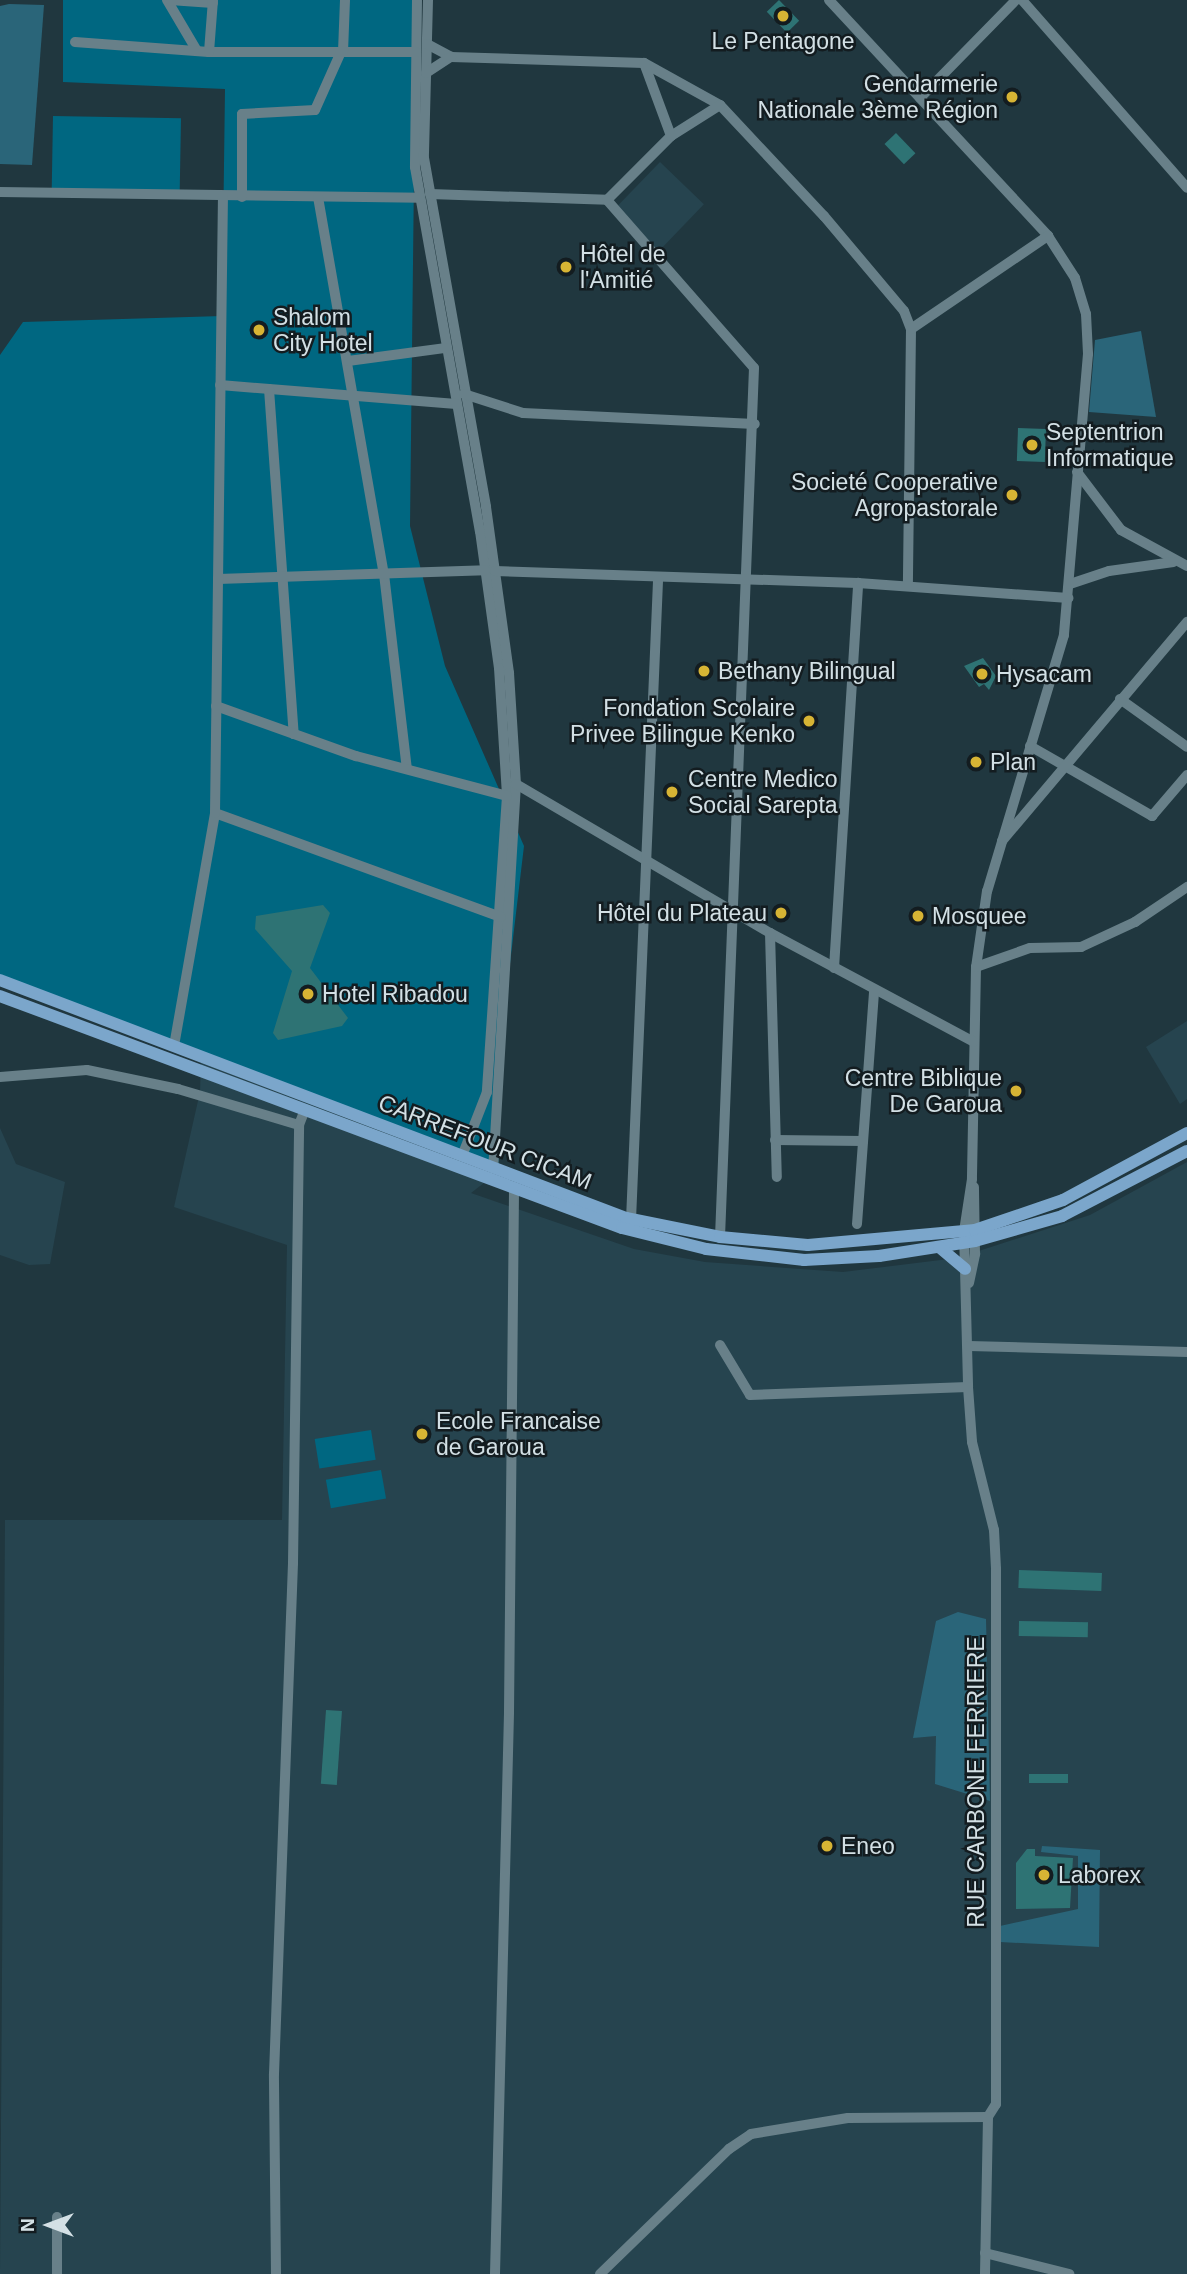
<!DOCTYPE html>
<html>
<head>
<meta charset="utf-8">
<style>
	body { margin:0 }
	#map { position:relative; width:1187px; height:2274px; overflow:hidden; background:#20373f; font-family:Helvetica,sans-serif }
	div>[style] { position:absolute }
	.built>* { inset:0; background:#26444f; transform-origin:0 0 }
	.green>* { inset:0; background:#006781; transform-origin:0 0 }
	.forest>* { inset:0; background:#2a6579 }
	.building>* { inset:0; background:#2e7374; transform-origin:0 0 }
	.minor>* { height:10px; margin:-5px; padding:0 5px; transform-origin:5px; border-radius:5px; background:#688089 }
	.major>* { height:12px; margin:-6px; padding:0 6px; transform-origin:6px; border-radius:6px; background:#7ba6cb }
	.dots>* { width:19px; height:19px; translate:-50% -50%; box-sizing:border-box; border:4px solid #131c20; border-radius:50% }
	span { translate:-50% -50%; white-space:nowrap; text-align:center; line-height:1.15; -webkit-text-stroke:5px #131c20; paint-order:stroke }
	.poi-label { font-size:23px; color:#d3e0e5 }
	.right { translate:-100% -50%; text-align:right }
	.left { translate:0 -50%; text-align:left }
	.street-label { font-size:23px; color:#d3e0e5 }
	.north { position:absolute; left:14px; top:2190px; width:70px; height:70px; -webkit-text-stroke:5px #131c20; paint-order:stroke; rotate:270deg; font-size:19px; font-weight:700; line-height:28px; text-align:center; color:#d3e0e5 }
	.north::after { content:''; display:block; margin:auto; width:24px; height:32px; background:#d3e0e5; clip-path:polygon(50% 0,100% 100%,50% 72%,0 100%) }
</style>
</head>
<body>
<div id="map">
	<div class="built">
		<div style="left:660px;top:162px;width:61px;height:65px;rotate:44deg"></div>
		<div style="clip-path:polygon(1187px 1021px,1187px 1099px,1180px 1104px,1146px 1047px)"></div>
		<div style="clip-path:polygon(201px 1061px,498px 1172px,471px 1193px,634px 1249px,705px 1262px,843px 1272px,957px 1258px,1090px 1215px,1187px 1162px,1187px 2274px,0 2274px,5px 1520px,282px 1520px,287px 1245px,174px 1207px,200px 1092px)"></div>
		<div style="clip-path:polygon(0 1128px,16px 1164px,65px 1182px,50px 1264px,29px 1265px,0 1255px)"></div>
	</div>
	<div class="green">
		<div style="clip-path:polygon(63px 0,416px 0,410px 526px,445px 666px,524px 846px,504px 1014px,498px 1172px,0 984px,0 355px,23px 322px,222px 316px,225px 89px,63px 82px)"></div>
		<div style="left:53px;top:116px;width:128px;height:75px;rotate:1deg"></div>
		<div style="left:371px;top:1430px;width:30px;height:57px;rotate:81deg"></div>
		<div style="left:381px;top:1470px;width:29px;height:56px;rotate:80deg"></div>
	</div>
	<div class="forest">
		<div style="clip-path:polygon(9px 4px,44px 5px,32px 165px,0 164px,0 6px)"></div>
		<div style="clip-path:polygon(1141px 331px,1156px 417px,1089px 412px,1095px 340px)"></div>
		<div style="clip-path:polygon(958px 1612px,986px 1619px,990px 1801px,935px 1784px,936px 1736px,913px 1738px,936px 1621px)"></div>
		<div style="clip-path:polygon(1042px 1846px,1100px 1850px,1099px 1947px,1000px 1942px,1000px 1926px,1078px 1909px,1078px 1856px,1041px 1852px)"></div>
	</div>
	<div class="building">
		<div style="left:779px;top:0;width:29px;height:17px;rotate:46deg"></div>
		<div style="left:896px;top:133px;width:28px;height:16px;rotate:46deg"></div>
		<div style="left:1018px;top:428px;width:28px;height:33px;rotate:2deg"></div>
		<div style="clip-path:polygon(983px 658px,996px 676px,989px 690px,984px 684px,979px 687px,964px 666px)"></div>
		<div style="clip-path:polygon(323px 905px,330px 913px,310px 968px,348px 1018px,342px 1026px,278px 1040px,273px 1033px,292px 971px,255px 929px,256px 916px)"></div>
		<div style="left:1019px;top:1570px;width:83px;height:18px;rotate:2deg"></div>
		<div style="left:1019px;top:1621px;width:69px;height:15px;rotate:1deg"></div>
		<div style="left:326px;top:1710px;width:16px;height:74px;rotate:4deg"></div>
		<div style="left:1029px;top:1774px;width:39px;height:9px"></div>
		<div style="clip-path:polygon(1027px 1849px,1035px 1849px,1035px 1856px,1073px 1858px,1070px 1908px,1016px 1909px,1016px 1863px)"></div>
	</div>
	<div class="minor">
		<div style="left:167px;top:0;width:59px;rotate:59.5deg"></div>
		<div style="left:170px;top:0;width:43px;rotate:4deg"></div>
		<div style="left:417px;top:0;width:167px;rotate:90.7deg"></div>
		<div style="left:415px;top:167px;width:370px;rotate:79.9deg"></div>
		<div style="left:480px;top:531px;width:138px;rotate:82.1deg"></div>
		<div style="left:499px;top:668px;width:128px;rotate:86.4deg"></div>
		<div style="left:507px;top:796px;width:297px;rotate:93.9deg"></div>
		<div style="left:487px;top:1092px;width:69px;rotate:111.3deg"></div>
		<div style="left:428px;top:0;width:158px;rotate:91.5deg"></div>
		<div style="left:424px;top:158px;width:354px;rotate:79.9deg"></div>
		<div style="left:486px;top:507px;width:168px;rotate:82.1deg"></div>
		<div style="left:509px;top:673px;width:111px;rotate:86.4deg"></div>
		<div style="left:516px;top:784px;width:385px;rotate:93.4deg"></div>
		<div style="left:829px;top:0;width:322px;rotate:47.1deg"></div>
		<div style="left:1048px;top:236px;width:50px;rotate:57.3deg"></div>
		<div style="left:1075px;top:278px;width:38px;rotate:73deg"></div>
		<div style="left:1086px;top:314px;width:40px;rotate:87.1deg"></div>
		<div style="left:1088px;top:354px;width:282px;rotate:94.9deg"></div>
		<div style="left:1064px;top:635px;width:267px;rotate:106.7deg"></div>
		<div style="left:987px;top:891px;width:77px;rotate:98.2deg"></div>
		<div style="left:976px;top:967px;width:212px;rotate:91.1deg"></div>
		<div style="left:972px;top:1179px;width:53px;rotate:98.7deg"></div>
		<div style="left:964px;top:1231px;width:156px;rotate:88.5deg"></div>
		<div style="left:968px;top:1387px;width:55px;rotate:85.8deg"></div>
		<div style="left:972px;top:1442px;width:91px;rotate:76deg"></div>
		<div style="left:994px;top:1530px;width:39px;rotate:87deg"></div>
		<div style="left:996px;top:1569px;width:535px;rotate:90deg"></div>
		<div style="left:996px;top:2104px;width:15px;rotate:122deg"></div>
		<div style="left:988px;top:2117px;width:157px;rotate:91.1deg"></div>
		<div style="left:1022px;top:0;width:250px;rotate:48.7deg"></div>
		<div style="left:75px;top:42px;width:134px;rotate:4.3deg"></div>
		<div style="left:209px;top:52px;width:207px"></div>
		<div style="left:427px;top:44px;width:27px;rotate:28deg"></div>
		<div style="left:451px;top:57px;width:193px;rotate:1.8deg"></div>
		<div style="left:644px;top:63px;width:87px;rotate:28.9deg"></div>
		<div style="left:720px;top:105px;width:152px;rotate:46.9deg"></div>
		<div style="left:824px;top:216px;width:124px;rotate:49.9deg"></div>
		<div style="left:904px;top:311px;width:19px;rotate:69deg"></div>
		<div style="left:911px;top:329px;width:257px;rotate:90.7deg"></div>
		<div style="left:209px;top:52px;width:52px;rotate:-85.6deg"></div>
		<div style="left:343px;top:52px;width:52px;rotate:-87.8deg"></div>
		<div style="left:426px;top:73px;width:30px;rotate:-33deg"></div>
		<div style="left:920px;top:98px;width:137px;rotate:-45.6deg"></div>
		<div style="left:671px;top:136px;width:58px;rotate:-32.3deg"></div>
		<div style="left:0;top:192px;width:420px;rotate:0.8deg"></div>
		<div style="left:430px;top:194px;width:177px;rotate:1.9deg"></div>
		<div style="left:607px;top:200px;width:223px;rotate:48.8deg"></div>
		<div style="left:754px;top:368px;width:870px;rotate:92.24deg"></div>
		<div style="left:242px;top:197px;width:83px;rotate:-90deg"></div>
		<div style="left:242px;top:114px;width:73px;rotate:-3.1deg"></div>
		<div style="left:315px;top:110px;width:64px;rotate:-65.9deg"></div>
		<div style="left:318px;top:197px;width:383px;rotate:80.1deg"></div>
		<div style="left:384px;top:574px;width:196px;rotate:83.3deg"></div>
		<div style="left:607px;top:200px;width:91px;rotate:-45deg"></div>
		<div style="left:671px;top:136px;width:78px;rotate:-110.3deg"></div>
		<div style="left:911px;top:329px;width:166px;rotate:-34.2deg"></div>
		<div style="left:348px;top:361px;width:99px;rotate:-7.6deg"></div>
		<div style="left:220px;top:385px;width:237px;rotate:4.6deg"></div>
		<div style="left:269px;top:389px;width:346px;rotate:85.9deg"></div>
		<div style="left:464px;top:394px;width:62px;rotate:17.9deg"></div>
		<div style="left:523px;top:413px;width:232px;rotate:2.7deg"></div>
		<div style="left:1077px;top:472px;width:73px;rotate:52.8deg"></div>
		<div style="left:1121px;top:530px;width:75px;rotate:28.6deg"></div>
		<div style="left:495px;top:571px;width:363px;rotate:1.9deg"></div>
		<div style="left:858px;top:583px;width:211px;rotate:4.1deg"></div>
		<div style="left:218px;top:579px;width:267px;rotate:-1.9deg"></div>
		<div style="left:1070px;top:584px;width:41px;rotate:-18.4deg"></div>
		<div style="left:1109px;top:571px;width:65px;rotate:-8deg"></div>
		<div style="left:1120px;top:699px;width:82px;rotate:35.6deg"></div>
		<div style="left:216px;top:706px;width:149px;rotate:19.7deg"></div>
		<div style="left:356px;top:756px;width:156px;rotate:14.8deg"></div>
		<div style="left:1030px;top:746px;width:141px;rotate:29.8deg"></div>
		<div style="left:1152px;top:816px;width:54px;rotate:-49.5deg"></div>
		<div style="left:516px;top:784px;width:294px;rotate:30.4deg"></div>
		<div style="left:770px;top:933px;width:231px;rotate:28.1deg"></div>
		<div style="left:215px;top:813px;width:304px;rotate:20deg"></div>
		<div style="left:1002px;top:841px;width:287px;rotate:-49.8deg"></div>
		<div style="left:770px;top:933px;width:244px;rotate:88.4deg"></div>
		<div style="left:976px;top:967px;width:57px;rotate:-19.4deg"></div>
		<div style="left:1030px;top:948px;width:51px;rotate:-1.1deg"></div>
		<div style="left:1081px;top:947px;width:60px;rotate:-24.8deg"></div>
		<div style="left:1135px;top:922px;width:63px;rotate:-33.9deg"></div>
		<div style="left:834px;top:968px;width:386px;rotate:-86.4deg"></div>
		<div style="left:174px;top:1046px;width:237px;rotate:-80deg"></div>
		<div style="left:215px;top:813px;width:617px;rotate:-89.26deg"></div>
		<div style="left:0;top:1077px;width:87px;rotate:-4.6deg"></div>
		<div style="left:87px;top:1070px;width:93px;rotate:11.8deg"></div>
		<div style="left:178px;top:1089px;width:126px;rotate:16.6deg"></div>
		<div style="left:775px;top:1140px;width:88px;rotate:0.7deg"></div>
		<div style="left:631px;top:1220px;width:641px;rotate:-87.58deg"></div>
		<div style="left:857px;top:1224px;width:234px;rotate:-85.8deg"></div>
		<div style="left:969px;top:1283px;width:30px;rotate:-78deg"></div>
		<div style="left:975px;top:1254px;width:67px;rotate:-90.9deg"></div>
		<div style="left:720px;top:1345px;width:58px;rotate:59deg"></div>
		<div style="left:750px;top:1395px;width:218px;rotate:-2.1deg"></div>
		<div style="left:969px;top:1346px;width:218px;rotate:1.6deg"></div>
		<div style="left:985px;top:2253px;width:87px;rotate:14deg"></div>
		<div style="left:57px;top:2274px;width:57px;rotate:-90deg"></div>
		<div style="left:276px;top:2274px;width:200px;rotate:-90.6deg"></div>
		<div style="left:274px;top:2074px;width:511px;rotate:-87.87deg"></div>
		<div style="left:293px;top:1563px;width:438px;rotate:-89.2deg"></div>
		<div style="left:299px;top:1125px;width:17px;rotate:-69deg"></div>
		<div style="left:495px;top:2274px;width:562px;rotate:-88.57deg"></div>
		<div style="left:509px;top:1712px;width:525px;rotate:-89.45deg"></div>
		<div style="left:600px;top:2274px;width:180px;rotate:-44.1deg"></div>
		<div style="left:729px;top:2149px;width:27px;rotate:-34deg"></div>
		<div style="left:751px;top:2134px;width:98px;rotate:-9.4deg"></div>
		<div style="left:848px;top:2118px;width:140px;rotate:-0.4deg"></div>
	</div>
	<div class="major">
		<div style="left:0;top:980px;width:670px;rotate:20.82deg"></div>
		<div style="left:626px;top:1218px;width:96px;rotate:11.4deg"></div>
		<div style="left:720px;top:1237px;width:88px;rotate:5.2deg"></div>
		<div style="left:808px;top:1245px;width:168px;rotate:-5.1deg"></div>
		<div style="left:975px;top:1230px;width:93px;rotate:-18.8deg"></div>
		<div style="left:1063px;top:1200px;width:141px;rotate:-28.4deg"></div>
		<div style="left:0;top:996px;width:664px;rotate:20.46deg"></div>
		<div style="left:622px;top:1228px;width:87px;rotate:14deg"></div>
		<div style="left:706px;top:1249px;width:99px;rotate:6.4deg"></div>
		<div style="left:804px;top:1260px;width:75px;rotate:-3.1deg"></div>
		<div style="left:879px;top:1256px;width:97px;rotate:-8.9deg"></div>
		<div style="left:975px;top:1241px;width:91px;rotate:-16deg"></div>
		<div style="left:1062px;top:1216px;width:141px;rotate:-27.5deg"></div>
		<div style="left:939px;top:1247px;width:34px;rotate:40deg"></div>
	</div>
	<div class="dots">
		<div style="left:783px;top:16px;background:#d7b434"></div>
		<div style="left:1012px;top:97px;background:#d7b434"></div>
		<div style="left:566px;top:267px;background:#d7b434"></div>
		<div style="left:259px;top:330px;background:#d7b434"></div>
		<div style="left:1032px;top:445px;background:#d7b434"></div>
		<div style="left:1012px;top:495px;background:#d7b434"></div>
		<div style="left:704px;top:671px;background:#d7b434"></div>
		<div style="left:982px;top:674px;background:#d7b434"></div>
		<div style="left:809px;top:721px;background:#d7b434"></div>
		<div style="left:976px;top:762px;background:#d7b434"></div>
		<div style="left:672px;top:792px;background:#d7b434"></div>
		<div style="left:781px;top:913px;background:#d7b434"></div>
		<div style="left:918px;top:916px;background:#d7b434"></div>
		<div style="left:308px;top:994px;background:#d7b434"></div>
		<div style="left:1016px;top:1091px;background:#d7b434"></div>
		<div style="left:422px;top:1434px;background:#d7b434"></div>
		<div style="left:827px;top:1846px;background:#d7b434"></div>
		<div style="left:1044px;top:1875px;background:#d7b434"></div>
	</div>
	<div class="poi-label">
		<span style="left:783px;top:41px">Le Pentagone</span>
		<span class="right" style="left:998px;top:97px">Gendarmerie<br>Nationale 3ème Région</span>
		<span class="left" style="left:580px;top:267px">Hôtel de<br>l'Amitié</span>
		<span class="left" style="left:273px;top:330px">Shalom<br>City Hotel</span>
		<span class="left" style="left:1046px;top:445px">Septentrion<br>Informatique</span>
		<span class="right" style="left:998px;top:495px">Societé Cooperative<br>Agropastorale</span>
		<span class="left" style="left:718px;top:671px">Bethany Bilingual</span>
		<span class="left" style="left:996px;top:674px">Hysacam</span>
		<span class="right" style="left:795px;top:721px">Fondation Scolaire<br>Privee Bilingue Kenko</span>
		<span class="left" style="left:990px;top:762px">Plan</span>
		<span class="left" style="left:688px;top:792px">Centre Medico<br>Social Sarepta</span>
		<span class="right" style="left:767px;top:913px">Hôtel du Plateau</span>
		<span class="left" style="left:932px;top:916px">Mosquee</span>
		<span class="left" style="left:322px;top:994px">Hotel Ribadou</span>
		<span class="right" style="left:1002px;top:1091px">Centre Biblique<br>De Garoua</span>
		<span class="left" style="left:436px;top:1434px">Ecole Francaise<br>de Garoua</span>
		<span class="left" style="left:841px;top:1846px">Eneo</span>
		<span class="left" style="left:1058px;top:1875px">Laborex</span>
	</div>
	<div class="street-label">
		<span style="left:485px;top:1142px;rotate:21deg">CARREFOUR CICAM</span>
		<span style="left:976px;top:1782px;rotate:-90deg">RUE CARBONE FERRIERE</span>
	</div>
	<div class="north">N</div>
</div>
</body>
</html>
